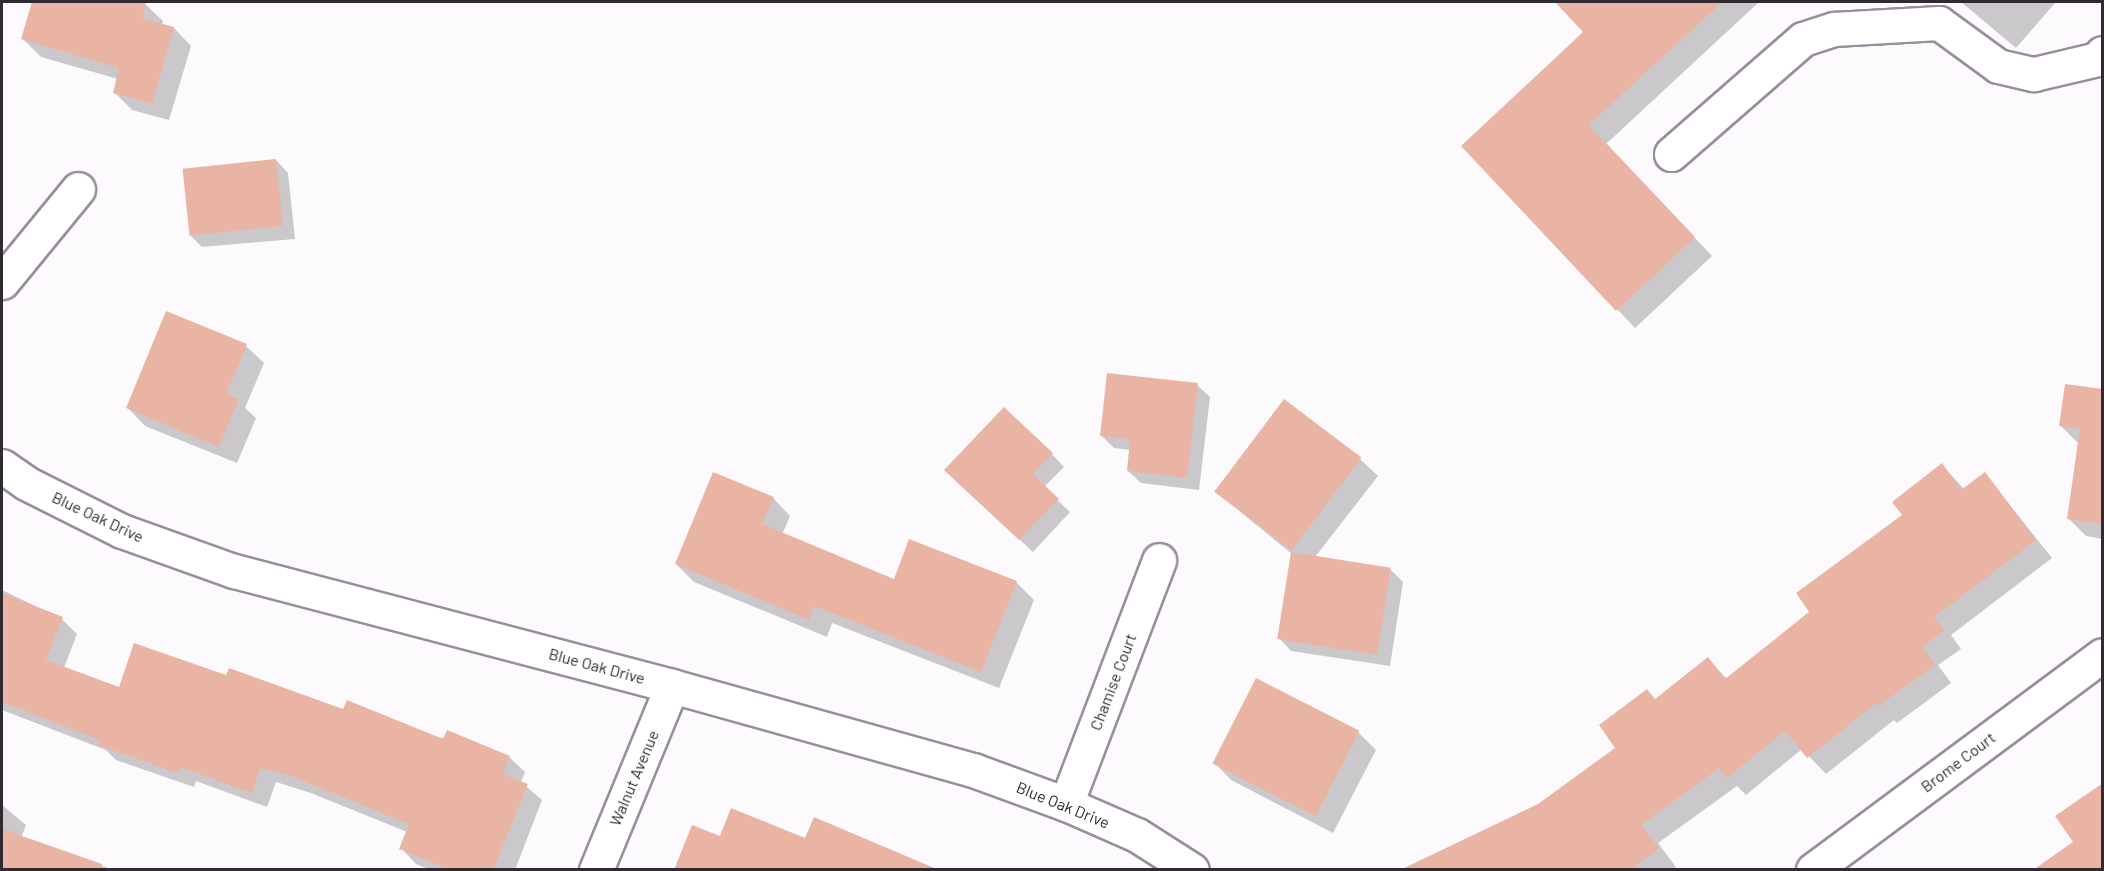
<!DOCTYPE html>
<html>
<head>
<meta charset="utf-8">
<style>
	body { margin:0 }
	#map { position:relative; width:2104px; height:871px; overflow:hidden; background:#fdfafd; font-family:Barlow,sans-serif }
	div>[style] { position:absolute }
	.shadow>* { inset:0; background:#0003 }
	.building>* { inset:0; background:#eab4a4; transform-origin:0 0 }
	.roads { filter:drop-shadow(2px 0 #9a8d9d) drop-shadow(-2px 0 #9a8d9d) drop-shadow(0 2px #9a8d9d) drop-shadow(0 -2px #9a8d9d) }
	.street>* { height:33px; margin:-16.5px; padding:0 16.5px; transform-origin:16.5px; border-radius:16.5px; background:#fff }
	.secondary>* { height:33px; margin:-16.5px; padding:0 16.5px; transform-origin:16.5px; border-radius:16.5px; background:#fff }
	span { translate:-50% -50%; white-space:nowrap; text-align:center; line-height:1.15; -webkit-text-stroke:4.5px #fff; paint-order:stroke }
	.street-label { font-size:16px; color:#302b32 }
	.frame { position:absolute; inset:0; border:3px solid #302b32; pointer-events:none }
</style>
</head>
<body>
<div id="map">
	<div class="shadow">
		<div style="clip-path:polygon(34px 2px,138px 2px,145px 4px,163px 21px,162px 25px,174px 28px,191px 46px,169px 120px,132px 110px,114px 92px,118px 79px,41px 57px,23px 39px)"></div>
		<div style="clip-path:polygon(1583px 2px,1759px 2px,1606px 144px,1712px 256px,1635px 328px,1463px 146px,1585px 32px,1569px 14px)"></div>
		<div style="clip-path:polygon(1961px 2px,2056px 2px,2016px 48px)"></div>
		<div style="clip-path:polygon(276px 160px,288px 173px,295px 239px,202px 247px,190px 235px)"></div>
		<div style="clip-path:polygon(246px 346px,264px 363px,245px 408px,256px 418px,237px 463px,145px 426px,128px 408px)"></div>
		<div style="clip-path:polygon(1197px 385px,1210px 397px,1199px 490px,1141px 483px,1128px 471px,1130px 450px,1114px 448px,1101px 435px)"></div>
		<div style="clip-path:polygon(2102px 391px,2102px 539px,2086px 536px,2068px 518px,2078px 443px,2060px 425px)"></div>
		<div style="clip-path:polygon(1052px 454px,1064px 467px,1044px 487px,1070px 512px,1033px 552px,958px 483px)"></div>
		<div style="clip-path:polygon(1360px 459px,1378px 476px,1315px 557px,1390px 569px,1403px 582px,1390px 666px,1291px 651px,1279px 638px,1292px 554px,1215px 491px)"></div>
		<div style="clip-path:polygon(1942px 465px,1964px 489px,1985px 474px,2052px 558px,1951px 635px,1961px 649px,1938px 665px,1951px 683px,1897px 723px,1894px 720px,1826px 774px,1802px 749px,1746px 795px,1737px 786px,1658px 843px,1676px 867px,1672px 870px,1404px 870px,1539px 806px,1618px 748px,1656px 700px,1708px 659px,1727px 679px,1811px 612px,1904px 516px)"></div>
		<div style="clip-path:polygon(773px 498px,790px 516px,782px 535px,895px 581px,1016px 582px,1034px 600px,999px 688px,832px 623px,827px 637px,694px 582px,676px 564px)"></div>
		<div style="clip-path:polygon(2px 590px,62px 619px,77px 634px,64px 668px,120px 689px,227px 677px,509px 757px,525px 772px,521px 782px,542px 800px,515px 870px,431px 870px,416px 864px,401px 848px,407px 832px,311px 793px,276px 782px,267px 807px,196px 781px,194px 787px,116px 760px,106px 750px,2px 710px)"></div>
		<div style="clip-path:polygon(1257px 680px,1358px 732px,1376px 750px,1333px 833px,1231px 780px,1214px 762px)"></div>
		<div style="clip-path:polygon(2px 805px,26px 825px,21px 838px,114px 870px,2px 870px)"></div>
	</div>
	<div class="building">
		<div style="clip-path:polygon(32px 2px,146px 2px,142px 18px,174px 27px,152px 104px,113px 93px,119px 68px,21px 39px)"></div>
		<div style="clip-path:polygon(1555px 2px,1722px 2px,1589px 125px,1695px 237px,1616px 311px,1461px 146px,1583px 32px)"></div>
		<div style="left:276px;top:159px;width:67px;height:94px;rotate:84deg"></div>
		<div style="clip-path:polygon(166px 311px,247px 344px,226px 394px,239px 399px,219px 447px,126px 408px)"></div>
		<div style="clip-path:polygon(1107px 373px,1198px 383px,1187px 478px,1127px 471px,1130px 439px,1100px 436px)"></div>
		<div style="clip-path:polygon(2065px 384px,2103px 389px,2103px 524px,2067px 519px,2080px 429px,2059px 426px)"></div>
		<div style="left:1284px;top:399px;width:97px;height:116px;rotate:37deg"></div>
		<div style="clip-path:polygon(1004px 407px,1053px 453px,1033px 474px,1059px 499px,1019px 540px,944px 470px)"></div>
		<div style="clip-path:polygon(1942px 463px,1961px 490px,1985px 472px,2036px 540px,1934px 617px,1944px 631px,1922px 647px,1935px 665px,1878px 706px,1876px 703px,1807px 758px,1785px 731px,1727px 778px,1719px 768px,1641px 825px,1659px 848px,1630px 870px,1400px 870px,1538px 804px,1615px 748px,1599px 725px,1647px 689px,1655px 699px,1708px 657px,1725px 679px,1809px 612px,1796px 593px,1902px 515px,1892px 502px)"></div>
		<div style="clip-path:polygon(713px 472px,774px 497px,762px 524px,894px 579px,909px 539px,1017px 581px,981px 672px,814px 606px,809px 620px,675px 564px)"></div>
		<div style="left:1291px;top:552px;width:101px;height:88px;rotate:9deg"></div>
		<div style="clip-path:polygon(2px 593px,63px 617px,46px 660px,119px 687px,134px 643px,226px 675px,229px 668px,343px 709px,347px 700px,443px 739px,447px 730px,510px 756px,503px 774px,528px 784px,493px 870px,451px 870px,399px 849px,409px 824px,294px 777px,260px 768px,252px 793px,180px 767px,178px 773px,98px 745px,100px 740px,2px 702px)"></div>
		<div style="left:1256px;top:678px;width:116px;height:96px;rotate:27deg"></div>
		<div style="clip-path:polygon(2103px 783px,2103px 870px,2033px 870px,2073px 842px,2055px 816px)"></div>
		<div style="clip-path:polygon(731px 808px,805px 838px,814px 817px,939px 870px,674px 870px,692px 825px,720px 836px)"></div>
		<div style="clip-path:polygon(2px 829px,102px 864px,101px 870px,2px 870px)"></div>
	</div>
	<div class="roads">
		<div class="street">
			<div style="left:1671px;top:154px;width:175px;rotate:-41.1deg"></div>
			<div style="left:1803px;top:39px;width:33px;rotate:-18deg"></div>
			<div style="left:1834px;top:29px;width:105px;rotate:-3.3deg"></div>
			<div style="left:1939px;top:23px;width:73px;rotate:36.1deg"></div>
			<div style="left:1998px;top:66px;width:37px;rotate:13deg"></div>
			<div style="left:2034px;top:74px;width:66px;rotate:-13.2deg"></div>
			<div style="left:2098px;top:59px;width:7px;rotate:-56deg"></div>
			<div style="left:2px;top:282px;width:120px;rotate:-50.7deg"></div>
			<div style="left:1066px;top:804px;width:261px;rotate:-69.1deg"></div>
			<div style="left:596px;top:870px;width:199px;rotate:-67.6deg"></div>
			<div style="left:1813px;top:870px;width:360px;rotate:-36.6deg"></div>
		</div>
		<div class="secondary">
			<div style="left:2px;top:466px;width:29px;rotate:35deg"></div>
			<div style="left:26px;top:483px;width:107px;rotate:26.6deg"></div>
			<div style="left:122px;top:531px;width:119px;rotate:19.7deg"></div>
			<div style="left:234px;top:571px;width:453px;rotate:14.7deg"></div>
			<div style="left:672px;top:686px;width:313px;rotate:15.6deg"></div>
			<div style="left:973px;top:770px;width:99px;rotate:20.1deg"></div>
			<div style="left:1066px;top:804px;width:77px;rotate:23.6deg"></div>
			<div style="left:1137px;top:835px;width:65px;rotate:32.5deg"></div>
		</div>
	</div>
	<div class="street-label">
		<span style="left:98px;top:517px;rotate:25deg">Blue Oak Drive</span>
		<span style="left:597px;top:666px;rotate:15deg">Blue Oak Drive</span>
		<span style="left:1113px;top:682px;rotate:-69deg">Chamise Court</span>
		<span style="left:1958px;top:762px;rotate:-37deg">Brome Court</span>
		<span style="left:634px;top:778px;rotate:-67deg">Walnut Avenue</span>
		<span style="left:1063px;top:805px;rotate:22deg">Blue Oak Drive</span>
	</div>
	<div class="frame"></div>
</div>
</body>
</html>
